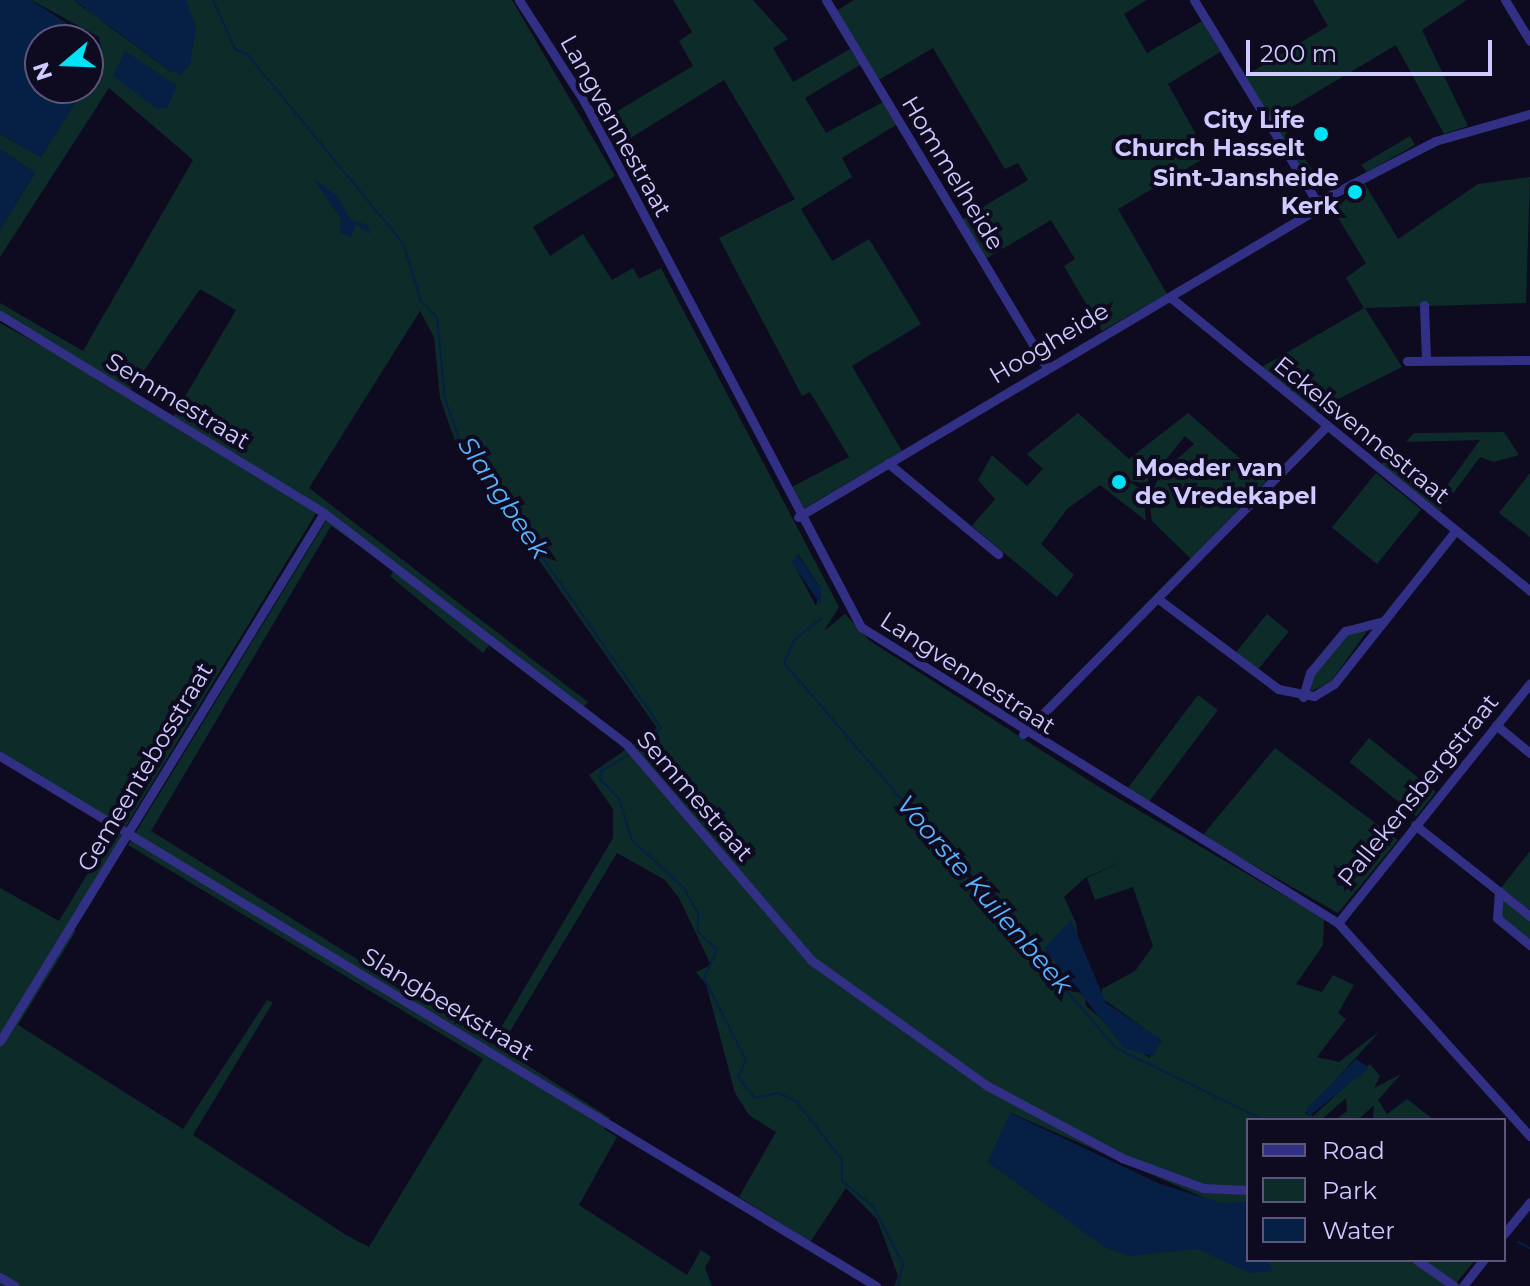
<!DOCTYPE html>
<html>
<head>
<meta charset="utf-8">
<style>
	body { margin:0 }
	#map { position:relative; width:1530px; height:1286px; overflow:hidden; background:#0e0b21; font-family:Montserrat,sans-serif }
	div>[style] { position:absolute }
	.green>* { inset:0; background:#0d2b29; transform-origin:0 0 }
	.water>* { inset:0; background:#061f44 }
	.stream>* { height:2px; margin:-1px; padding:0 1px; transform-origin:1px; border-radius:1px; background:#061f44 }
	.minor>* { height:9px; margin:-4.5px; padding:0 4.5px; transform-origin:4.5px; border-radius:4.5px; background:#313085 }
	.dots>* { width:22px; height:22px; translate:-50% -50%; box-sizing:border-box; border:4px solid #0e0b21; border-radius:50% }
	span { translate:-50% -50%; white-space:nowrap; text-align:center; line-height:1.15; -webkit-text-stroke:8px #0e0b21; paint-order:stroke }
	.poi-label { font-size:24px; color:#cfcaff; font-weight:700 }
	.right { translate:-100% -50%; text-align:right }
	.left { translate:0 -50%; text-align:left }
	.street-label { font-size:24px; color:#cfcaff }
	.water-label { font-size:26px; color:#58b6ff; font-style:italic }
	.legend { position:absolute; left:1246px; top:1118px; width:260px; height:144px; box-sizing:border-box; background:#0e0b21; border:2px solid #5b577a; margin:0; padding:10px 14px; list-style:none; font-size:24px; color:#cfcaff }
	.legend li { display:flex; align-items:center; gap:16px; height:40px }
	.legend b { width:40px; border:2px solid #5b577a }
	.north { position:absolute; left:24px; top:24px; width:80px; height:80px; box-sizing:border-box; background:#0e0b21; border:2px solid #5b577a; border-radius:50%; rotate:251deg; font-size:22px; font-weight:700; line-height:32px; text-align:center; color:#cfcaff }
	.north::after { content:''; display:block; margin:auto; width:28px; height:36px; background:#00e3f5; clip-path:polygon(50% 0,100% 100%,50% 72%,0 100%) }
	.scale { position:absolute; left:1246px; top:40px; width:246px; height:36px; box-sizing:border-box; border:4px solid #cfcaff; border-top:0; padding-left:10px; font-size:24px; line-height:28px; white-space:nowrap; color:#cfcaff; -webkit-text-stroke:6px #0e0b21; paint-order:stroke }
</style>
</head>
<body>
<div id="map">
	<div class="green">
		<div style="clip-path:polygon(evenodd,31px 0,74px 0,88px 12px,78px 0,512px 0,615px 176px,533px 227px,550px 256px,583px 234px,612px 280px,633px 268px,639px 279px,661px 268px,839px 607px,824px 631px,845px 614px,870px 641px,1099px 787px,1324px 919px,1323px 945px,1296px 984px,1322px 992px,1333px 975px,1354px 985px,1338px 1013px,1346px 1019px,1317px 1057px,1339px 1062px,1381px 1030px,1305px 1113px,1313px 1116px,1370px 1064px,1380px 1076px,1374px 1088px,1401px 1074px,1378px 1100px,1387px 1114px,1407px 1099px,1434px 1120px,1373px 1120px,1374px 1105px,1358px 1120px,1335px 1120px,1347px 1111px,1346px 1098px,1321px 1120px,1248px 1120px,1248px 1217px,1011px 1113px,988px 1162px,1105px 1247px,1197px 1249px,1271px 1270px,1268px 1260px,1475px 1260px,1454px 1286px,894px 1286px,898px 1276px,877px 1219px,846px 1188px,810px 1242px,739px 1197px,776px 1132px,749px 1115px,735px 1093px,706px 984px,696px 972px,711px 965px,679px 898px,665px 880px,617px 853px,500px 1048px,610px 1118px,604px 1129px,617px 1137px,579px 1205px,687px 1275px,701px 1250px,711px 1257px,705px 1267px,712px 1286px,0 1286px,0 888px,59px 921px,114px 830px,122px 836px,68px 927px,76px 931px,18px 1025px,183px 1129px,267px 1000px,273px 1002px,193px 1135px,346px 1235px,369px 1247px,483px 1059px,128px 845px,326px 521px,316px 513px,125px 828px,0 752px,0 323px,173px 417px,236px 310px,200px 289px,130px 391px,0 312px,0 303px,83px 351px,193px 160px,109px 88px,0 257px,0 229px,35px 173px,0 149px,0 134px,41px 157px,103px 58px,99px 37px,31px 0,103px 22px,190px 64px,170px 71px,103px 22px,31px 0,420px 311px,434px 337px,440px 398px,455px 441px,657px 728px,589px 775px,613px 809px,613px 838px,492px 1043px,151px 831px,331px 526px,394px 570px,390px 576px,483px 653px,489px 645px,580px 711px,588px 702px,309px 488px,420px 311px,31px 0,798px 554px,821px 588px,816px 606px,793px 563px,798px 554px,31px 0,1124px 860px,1087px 878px,1095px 900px,1133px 887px,1153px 946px,1135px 971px,1102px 989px,1102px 998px,1162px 1041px,1149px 1058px,1086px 1006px,1076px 923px,1064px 897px,1085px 878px,1124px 860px)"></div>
		<div style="clip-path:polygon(673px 0,753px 0,788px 39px,773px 48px,793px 82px,850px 49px,860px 65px,805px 98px,826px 133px,883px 102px,896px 125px,842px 158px,852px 177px,801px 209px,832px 261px,869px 239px,921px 324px,852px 366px,902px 451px,803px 509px,788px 489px,849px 457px,810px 392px,802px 396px,719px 238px,795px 199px,724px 80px,613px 149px,599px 122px,693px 66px,679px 41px,692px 32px)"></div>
		<div style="clip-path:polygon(854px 0,1147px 0,1124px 14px,1147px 53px,1202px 21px,1220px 52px,1168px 84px,1208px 156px,1118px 209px,1167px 294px,1102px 331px,1064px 266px,1075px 259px,1051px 220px,984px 260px,961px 220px,1028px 180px,1018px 163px,1005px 169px,933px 48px,877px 81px,836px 11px)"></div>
		<div style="clip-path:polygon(1313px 0,1467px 0,1422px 30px,1468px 126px,1444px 134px,1396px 45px,1275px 117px,1312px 169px,1303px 174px,1245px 76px,1328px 26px)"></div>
		<div style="clip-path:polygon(1410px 136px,1415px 145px,1367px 172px,1361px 165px)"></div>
		<div style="clip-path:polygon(1530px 177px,1526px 303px,1365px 308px,1402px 367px,1314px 411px,1260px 368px,1364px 308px,1346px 278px,1366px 263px,1330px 205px,1365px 184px,1398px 239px,1478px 184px)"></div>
		<div style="clip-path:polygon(1078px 413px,1129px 459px,1188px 413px,1266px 481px,1191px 559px,1152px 521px,1149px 498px,1161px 473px,1194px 444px,1185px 436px,1146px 484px,1124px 479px,1143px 490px,1146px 521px,1100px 485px,1067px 509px,1041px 544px,1074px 575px,1057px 597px,972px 526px,995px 499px,978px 480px,992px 455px,1027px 486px,1043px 469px,1027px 454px)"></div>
		<div style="clip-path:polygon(1504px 432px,1519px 455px,1494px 462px,1480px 457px,1440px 511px,1381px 465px,1386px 459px,1437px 499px,1480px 440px,1406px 442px,1414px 433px)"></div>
		<div style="left:1376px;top:473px;width:58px;height:70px;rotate:39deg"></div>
		<div style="clip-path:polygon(1530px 473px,1530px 537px,1499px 513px)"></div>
		<div style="left:1267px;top:614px;width:28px;height:50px;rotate:39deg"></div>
		<div style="clip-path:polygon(1370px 627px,1330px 683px,1311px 691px,1312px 677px,1349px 632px)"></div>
		<div style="left:1198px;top:695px;width:25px;height:122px;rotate:37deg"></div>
		<div style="left:1369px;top:738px;width:86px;height:31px;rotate:39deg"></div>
		<div style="clip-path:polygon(1275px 748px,1398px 840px,1338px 913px,1202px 836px)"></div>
		<div style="clip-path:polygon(1530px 851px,1530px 910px,1501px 888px)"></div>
		<div style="clip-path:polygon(1502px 898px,1530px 919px,1530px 941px,1502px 919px)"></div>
	</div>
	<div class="water">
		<div style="clip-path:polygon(0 0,31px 0,103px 47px,88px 82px,88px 40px,40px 40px,40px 88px,84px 88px,41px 157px,0 134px)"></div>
		<div style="clip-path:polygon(74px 0,186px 0,196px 28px,190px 64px,181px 75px,170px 71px)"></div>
		<div style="clip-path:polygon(125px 51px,177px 86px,167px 108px,157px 109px,113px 76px)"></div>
		<div style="clip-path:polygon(0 149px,35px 173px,0 229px)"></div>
		<div style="clip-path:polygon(313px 178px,337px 196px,351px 220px,368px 225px,370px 234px,356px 224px,351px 238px,340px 232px,341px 219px)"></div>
		<div style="clip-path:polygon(797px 554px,821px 588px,821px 605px,792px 563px)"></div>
		<div style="clip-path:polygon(1071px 920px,1106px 1003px,1162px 1040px,1153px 1056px,1125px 1049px,1044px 948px)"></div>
		<div style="clip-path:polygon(1356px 1059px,1369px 1068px,1308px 1117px,1307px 1108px)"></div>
		<div style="clip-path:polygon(1010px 1113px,1160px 1184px,1221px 1203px,1247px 1202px,1248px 1260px,1268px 1260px,1272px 1271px,1250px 1273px,1197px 1249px,1129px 1256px,1104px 1247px,988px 1162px)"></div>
	</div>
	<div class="stream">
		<div style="left:213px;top:0;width:54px;rotate:65.8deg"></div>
		<div style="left:235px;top:49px;width:13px;rotate:23deg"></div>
		<div style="left:247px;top:54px;width:245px;rotate:50.5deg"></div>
		<div style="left:403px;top:243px;width:61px;rotate:72.8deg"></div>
		<div style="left:421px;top:301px;width:23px;rotate:45deg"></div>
		<div style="left:437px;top:317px;width:82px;rotate:84.4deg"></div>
		<div style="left:445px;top:399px;width:41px;rotate:70.3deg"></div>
		<div style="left:459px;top:438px;width:353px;rotate:55.1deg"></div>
		<div style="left:661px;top:728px;width:32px;rotate:141deg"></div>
		<div style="left:822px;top:618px;width:36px;rotate:142deg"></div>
		<div style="left:794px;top:640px;width:25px;rotate:113deg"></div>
		<div style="left:784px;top:663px;width:508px;rotate:49.23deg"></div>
		<div style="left:1116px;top:1048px;width:165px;rotate:25.9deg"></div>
		<div style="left:628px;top:755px;width:31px;rotate:149deg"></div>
		<div style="left:601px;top:771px;width:8px;rotate:97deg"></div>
		<div style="left:600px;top:779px;width:28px;rotate:46deg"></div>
		<div style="left:619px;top:799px;width:43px;rotate:72.4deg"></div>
		<div style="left:632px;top:840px;width:71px;rotate:42.7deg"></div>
		<div style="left:684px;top:888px;width:29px;rotate:61deg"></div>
		<div style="left:698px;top:913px;width:19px;rotate:90deg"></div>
		<div style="left:698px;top:932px;width:26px;rotate:43deg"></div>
		<div style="left:717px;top:950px;width:31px;rotate:115deg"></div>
		<div style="left:704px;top:978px;width:92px;rotate:62.9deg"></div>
		<div style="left:746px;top:1060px;width:19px;rotate:115deg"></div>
		<div style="left:738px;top:1077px;width:27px;rotate:51deg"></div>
		<div style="left:755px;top:1098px;width:25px;rotate:-12deg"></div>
		<div style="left:779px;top:1093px;width:20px;rotate:27deg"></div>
		<div style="left:797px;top:1102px;width:73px;rotate:52.2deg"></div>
		<div style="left:842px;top:1160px;width:21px;rotate:90deg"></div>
		<div style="left:842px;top:1181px;width:40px;rotate:39deg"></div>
		<div style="left:873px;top:1206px;width:65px;rotate:62.7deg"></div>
		<div style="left:903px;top:1264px;width:23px;rotate:103deg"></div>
		<div style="left:1518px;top:1242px;width:13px;rotate:27deg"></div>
	</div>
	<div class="minor">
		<div style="left:519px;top:0;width:120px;rotate:57.2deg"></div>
		<div style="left:584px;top:101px;width:594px;rotate:62.23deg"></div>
		<div style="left:861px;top:627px;width:561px;rotate:31.82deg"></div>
		<div style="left:1338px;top:923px;width:287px;rotate:48deg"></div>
		<div style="left:826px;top:0;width:427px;rotate:59deg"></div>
		<div style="left:1194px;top:0;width:237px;rotate:58.7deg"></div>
		<div style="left:1505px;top:0;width:48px;rotate:58.6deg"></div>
		<div style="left:1317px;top:202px;width:133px;rotate:-27.3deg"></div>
		<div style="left:1435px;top:141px;width:99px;rotate:-15.9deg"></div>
		<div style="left:1170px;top:297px;width:465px;rotate:39.2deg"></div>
		<div style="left:1424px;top:305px;width:55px;rotate:87.9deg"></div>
		<div style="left:0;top:315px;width:380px;rotate:31.4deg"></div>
		<div style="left:324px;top:513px;width:382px;rotate:37.4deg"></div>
		<div style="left:627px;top:745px;width:283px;rotate:49.4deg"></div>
		<div style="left:811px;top:960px;width:215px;rotate:35.5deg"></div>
		<div style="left:986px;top:1085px;width:154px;rotate:28.2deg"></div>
		<div style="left:1122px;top:1158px;width:86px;rotate:20.3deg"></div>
		<div style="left:1203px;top:1188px;width:45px;rotate:2.5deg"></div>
		<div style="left:1407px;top:361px;width:123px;rotate:-0.5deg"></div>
		<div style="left:888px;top:463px;width:143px;rotate:39.6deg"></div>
		<div style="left:798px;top:517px;width:598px;rotate:-30.68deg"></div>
		<div style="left:1312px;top:212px;width:11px;rotate:-63deg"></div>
		<div style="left:1161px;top:601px;width:146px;rotate:36.9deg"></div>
		<div style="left:1278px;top:689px;width:37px;rotate:11deg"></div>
		<div style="left:1314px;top:696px;width:23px;rotate:-31deg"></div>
		<div style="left:1334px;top:684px;width:191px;rotate:-51.6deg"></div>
		<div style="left:1303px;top:697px;width:25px;rotate:-74deg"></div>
		<div style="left:1310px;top:673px;width:55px;rotate:-50.2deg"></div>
		<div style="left:1345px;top:631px;width:40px;rotate:-14.4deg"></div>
		<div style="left:1496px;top:725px;width:44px;rotate:39.5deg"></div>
		<div style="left:1023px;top:734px;width:429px;rotate:-45.4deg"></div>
		<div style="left:0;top:756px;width:1024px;rotate:31.17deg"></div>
		<div style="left:1415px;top:825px;width:147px;rotate:38.4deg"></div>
		<div style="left:1499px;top:891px;width:27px;rotate:94deg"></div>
		<div style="left:1497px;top:918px;width:43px;rotate:39.3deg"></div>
		<div style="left:1338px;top:923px;width:307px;rotate:-51.3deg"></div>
		<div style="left:0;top:1041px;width:619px;rotate:-58.47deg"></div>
		<div style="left:1504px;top:1234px;width:41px;rotate:-50.9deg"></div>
		<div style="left:1417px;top:1260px;width:45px;rotate:35.1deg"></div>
		<div style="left:0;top:1277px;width:17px;rotate:31deg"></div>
		<div style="left:1463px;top:1286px;width:33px;rotate:-52deg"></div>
	</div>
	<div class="dots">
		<div style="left:1321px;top:134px;background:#00e3f5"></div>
		<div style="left:1355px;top:192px;background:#00e3f5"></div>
		<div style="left:1119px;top:482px;background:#00e3f5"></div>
	</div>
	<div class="poi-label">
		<span class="right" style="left:1305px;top:134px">City Life<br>Church Hasselt</span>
		<span class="right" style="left:1339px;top:192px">Sint-Jansheide<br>Kerk</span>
		<span class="left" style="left:1135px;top:482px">Moeder van<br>de Vredekapel</span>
	</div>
	<div class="street-label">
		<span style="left:616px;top:126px;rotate:61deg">Langvennestraat</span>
		<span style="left:953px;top:173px;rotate:59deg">Hommelheide</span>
		<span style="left:1049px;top:343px;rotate:-31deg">Hoogheide</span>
		<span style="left:178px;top:401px;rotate:31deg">Semmestraat</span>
		<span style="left:1362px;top:430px;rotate:39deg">Eckelsvennestraat</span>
		<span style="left:968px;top:673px;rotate:33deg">Langvennestraat</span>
		<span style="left:145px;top:767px;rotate:-59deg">Gemeentebosstraat</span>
		<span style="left:1418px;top:790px;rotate:-51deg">Pallekensbergstraat</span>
		<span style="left:695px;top:796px;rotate:49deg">Semmestraat</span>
		<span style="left:448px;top:1004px;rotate:31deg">Slangbeekstraat</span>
	</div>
	<div class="water-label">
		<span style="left:503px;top:498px;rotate:56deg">Slangbeek</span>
		<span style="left:984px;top:895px;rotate:49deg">Voorste Kuilenbeek</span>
	</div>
	<ul class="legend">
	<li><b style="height:10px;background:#313085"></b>Road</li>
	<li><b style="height:22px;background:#0d2b29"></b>Park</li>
	<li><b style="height:22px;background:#061f44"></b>Water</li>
	</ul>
	<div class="north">N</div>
	<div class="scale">200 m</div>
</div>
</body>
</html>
